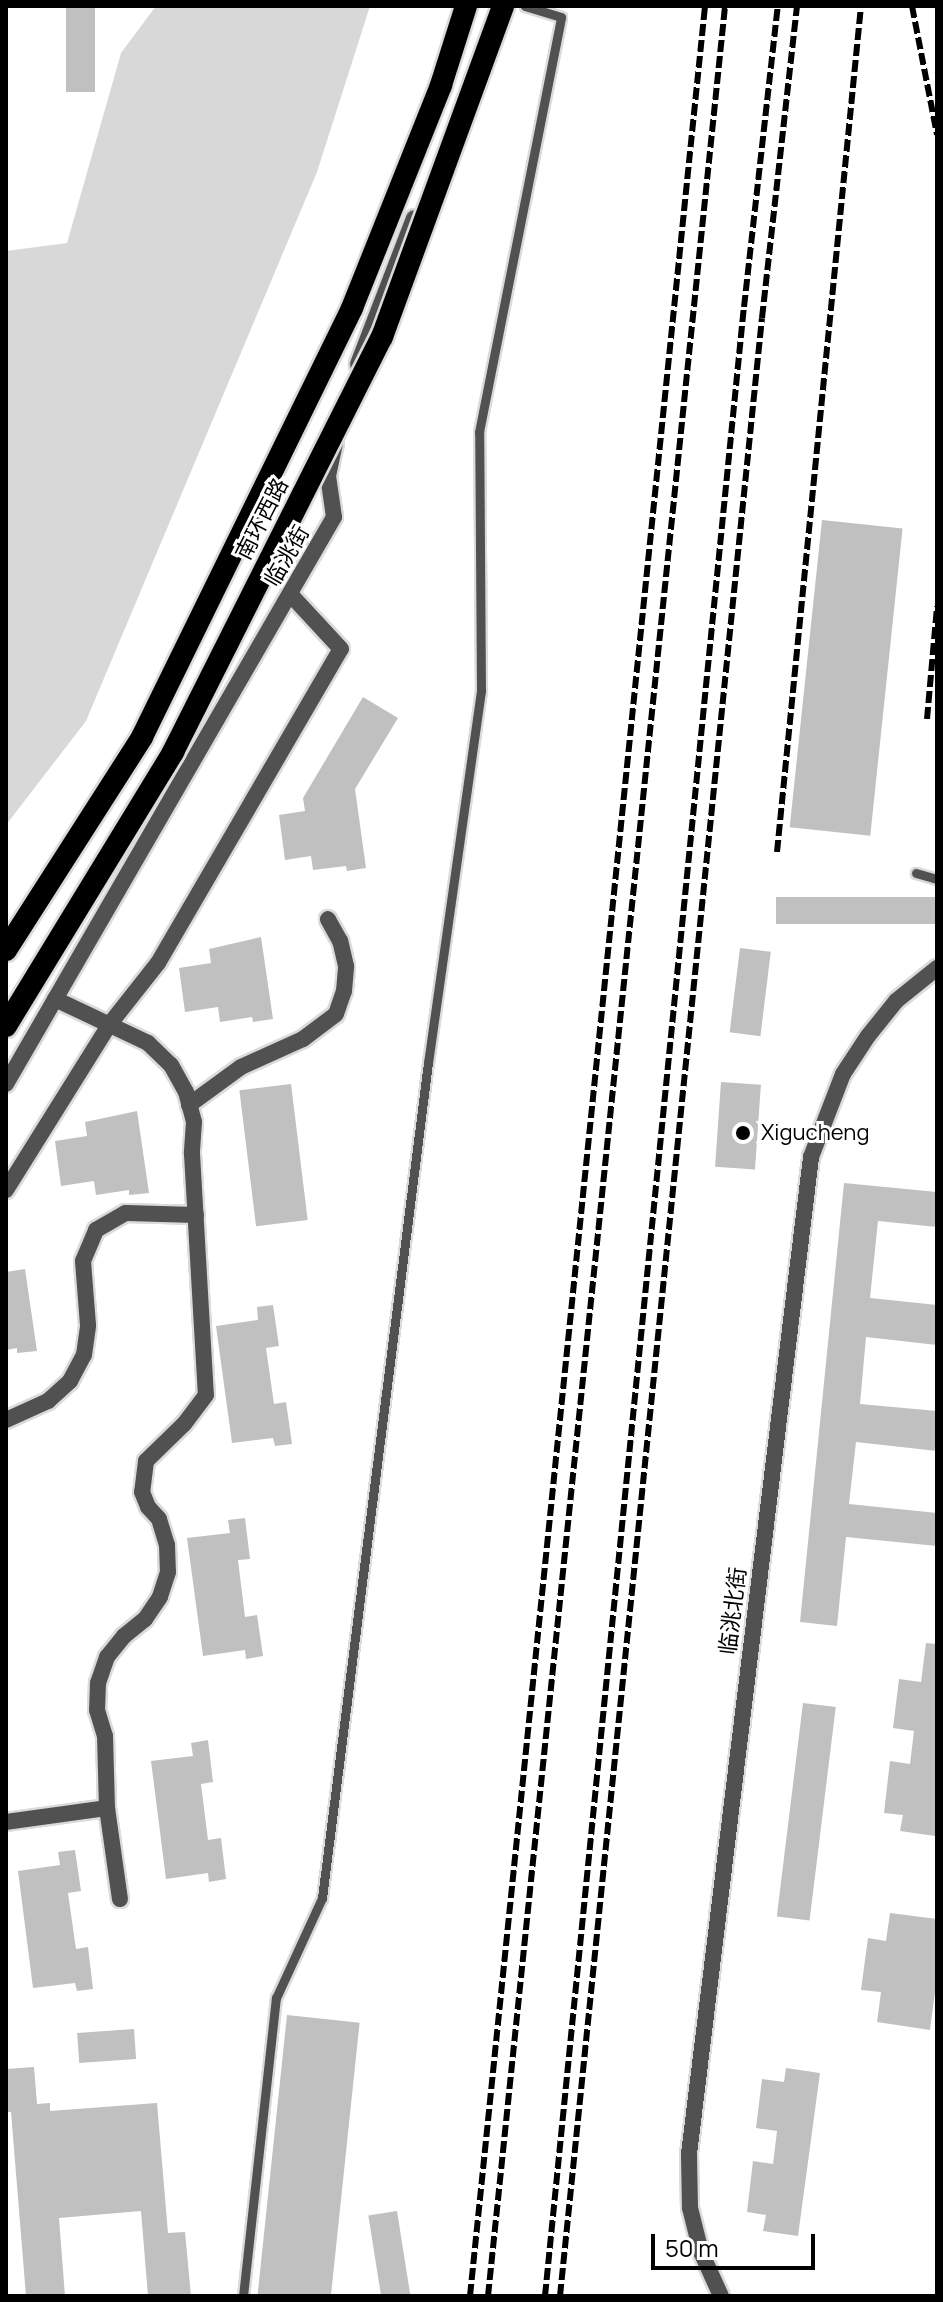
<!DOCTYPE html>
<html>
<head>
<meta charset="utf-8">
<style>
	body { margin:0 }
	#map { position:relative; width:943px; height:2302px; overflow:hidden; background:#fff; font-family:Manrope,"Noto Sans SC",sans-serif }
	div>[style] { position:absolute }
	.green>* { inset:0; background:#d8d8d8 }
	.building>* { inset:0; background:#c0c0c0; transform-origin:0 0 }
	.roads { filter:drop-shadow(2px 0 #dbdbdb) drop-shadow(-2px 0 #dbdbdb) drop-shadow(0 2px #dbdbdb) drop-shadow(0 -2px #dbdbdb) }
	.service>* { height:9px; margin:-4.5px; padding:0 4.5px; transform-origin:4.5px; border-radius:4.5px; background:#515151 }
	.minor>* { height:16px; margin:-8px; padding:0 8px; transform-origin:8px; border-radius:8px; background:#515151 }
	.tertiary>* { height:16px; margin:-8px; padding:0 8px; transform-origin:8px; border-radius:8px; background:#515151 }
	.trunk>* { height:22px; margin:-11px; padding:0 11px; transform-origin:11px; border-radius:11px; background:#000 }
	.rail>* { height:6px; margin-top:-3px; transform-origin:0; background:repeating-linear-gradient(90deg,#000 0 12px,transparent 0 16px) }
	.bridges { filter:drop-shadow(2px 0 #dbdbdb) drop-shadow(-2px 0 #dbdbdb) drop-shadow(0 2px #dbdbdb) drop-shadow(0 -2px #dbdbdb) }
	.trunk-bridge>* { height:22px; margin:-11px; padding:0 11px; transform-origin:11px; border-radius:11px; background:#000 }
	.dots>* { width:22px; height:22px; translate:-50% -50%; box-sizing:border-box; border:4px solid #fff; border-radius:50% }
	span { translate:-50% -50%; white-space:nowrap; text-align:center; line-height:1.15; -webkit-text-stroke:6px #fff; paint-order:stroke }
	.street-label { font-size:22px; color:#000 }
	.poi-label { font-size:22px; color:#000 }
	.left { translate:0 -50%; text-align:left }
	.frame { position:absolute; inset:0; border:8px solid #000; pointer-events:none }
	.scale { position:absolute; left:651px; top:2234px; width:164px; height:36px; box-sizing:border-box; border:4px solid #000; border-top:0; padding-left:10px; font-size:24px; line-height:28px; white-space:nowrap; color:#000; -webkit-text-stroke:6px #fff; paint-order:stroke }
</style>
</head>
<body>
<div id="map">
	<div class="green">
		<div style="clip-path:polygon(156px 6px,370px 6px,317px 172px,86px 721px,6px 825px,6px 251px,67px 243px,121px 53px)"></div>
	</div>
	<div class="building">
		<div style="left:66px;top:6px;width:29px;height:86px"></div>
		<div style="left:822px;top:520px;width:81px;height:309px;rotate:6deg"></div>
		<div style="clip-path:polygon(363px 697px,398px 718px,355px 789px,366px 868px,347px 871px,346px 866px,313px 870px,311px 856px,285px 860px,279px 815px,305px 811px,303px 798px)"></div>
		<div style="left:937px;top:897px;width:27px;height:161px;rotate:90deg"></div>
		<div style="clip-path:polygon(261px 937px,273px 1019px,253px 1022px,252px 1017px,220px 1022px,218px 1007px,185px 1012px,179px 968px,211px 963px,209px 949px)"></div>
		<div style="left:740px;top:948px;width:31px;height:85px;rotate:7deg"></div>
		<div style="left:721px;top:1082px;width:40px;height:85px;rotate:4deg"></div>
		<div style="left:291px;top:1084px;width:137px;height:52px;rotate:83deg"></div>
		<div style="clip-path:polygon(137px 1111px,149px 1193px,129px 1195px,129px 1190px,96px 1195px,94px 1181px,61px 1186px,55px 1141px,87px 1136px,85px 1122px)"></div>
		<div style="clip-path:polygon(844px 1183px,937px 1192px,937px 1227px,878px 1221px,870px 1298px,937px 1305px,937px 1345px,866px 1337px,860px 1404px,937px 1411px,937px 1451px,856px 1442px,849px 1504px,937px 1513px,937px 1546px,846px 1537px,837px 1626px,800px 1622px)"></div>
		<div style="clip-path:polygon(25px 1269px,37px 1351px,17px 1353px,17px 1348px,6px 1350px,6px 1272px)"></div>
		<div style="clip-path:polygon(273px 1305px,279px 1346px,266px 1348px,274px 1404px,286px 1402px,292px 1444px,275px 1446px,273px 1438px,232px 1443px,216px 1326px,258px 1320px,257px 1307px)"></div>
		<div style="clip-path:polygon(245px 1518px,250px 1559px,238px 1560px,245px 1617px,257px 1615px,263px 1656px,246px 1659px,245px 1650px,203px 1656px,187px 1538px,230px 1533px,228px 1520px)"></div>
		<div style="clip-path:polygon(926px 1643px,937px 1644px,935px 1836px,900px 1831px,903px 1815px,884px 1813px,890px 1761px,910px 1764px,914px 1731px,893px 1728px,899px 1679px,921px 1682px)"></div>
		<div style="left:803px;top:1703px;width:33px;height:215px;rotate:7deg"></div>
		<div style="clip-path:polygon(208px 1740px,213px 1782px,201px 1784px,208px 1840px,221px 1838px,226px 1879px,209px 1882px,208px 1873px,166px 1879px,151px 1761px,193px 1756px,191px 1743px)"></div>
		<div style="clip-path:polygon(75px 1850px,81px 1891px,68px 1893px,76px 1949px,88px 1947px,93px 1989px,77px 1991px,75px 1983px,33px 1988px,18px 1871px,60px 1865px,58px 1852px)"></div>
		<div style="clip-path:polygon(890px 1913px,937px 1919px,937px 1977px,930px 2030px,877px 2022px,881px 1992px,861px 1990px,868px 1938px,886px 1941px)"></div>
		<div style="left:287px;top:2015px;width:73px;height:282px;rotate:6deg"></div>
		<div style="left:134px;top:2029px;width:30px;height:57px;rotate:86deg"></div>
		<div style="clip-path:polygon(34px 2067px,37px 2104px,50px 2103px,50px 2111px,157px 2103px,168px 2233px,185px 2232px,191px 2296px,148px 2296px,141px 2211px,59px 2218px,65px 2296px,26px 2296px,11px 2112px,6px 2112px,6px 2069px)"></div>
		<div style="clip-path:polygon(786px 2068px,820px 2073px,798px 2236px,763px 2231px,766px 2215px,747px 2212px,753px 2161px,773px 2164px,777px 2131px,756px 2128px,762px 2079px,784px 2082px)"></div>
		<div style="left:397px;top:2211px;width:86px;height:29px;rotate:81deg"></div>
	</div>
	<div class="roads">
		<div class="service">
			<div style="left:916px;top:873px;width:22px;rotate:16deg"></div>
			<div style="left:243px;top:2296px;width:300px;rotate:-83.7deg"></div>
			<div style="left:276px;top:1998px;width:110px;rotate:-65.3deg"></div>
			<div style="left:322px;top:1898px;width:842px;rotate:-82.77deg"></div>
			<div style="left:428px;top:1063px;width:376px;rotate:-81.9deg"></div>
			<div style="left:481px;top:691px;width:259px;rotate:-90.4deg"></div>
			<div style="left:479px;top:432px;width:423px;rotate:-78.8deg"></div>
			<div style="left:561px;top:17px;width:38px;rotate:-163deg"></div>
		</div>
		<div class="minor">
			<div style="left:55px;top:999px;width:103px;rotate:25.3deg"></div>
			<div style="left:148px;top:1043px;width:32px;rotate:44deg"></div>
			<div style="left:171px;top:1065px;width:31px;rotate:61deg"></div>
			<div style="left:186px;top:1092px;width:31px;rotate:75deg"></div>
			<div style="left:194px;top:1122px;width:32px;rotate:94deg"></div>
			<div style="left:192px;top:1154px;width:241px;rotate:86.7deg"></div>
			<div style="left:206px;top:1395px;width:36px;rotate:127deg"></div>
			<div style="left:184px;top:1424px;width:53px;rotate:135.8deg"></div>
			<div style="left:146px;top:1461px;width:31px;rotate:97deg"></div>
			<div style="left:142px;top:1492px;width:16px;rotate:68deg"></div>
			<div style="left:148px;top:1507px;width:16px;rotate:47deg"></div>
			<div style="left:159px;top:1519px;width:27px;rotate:73deg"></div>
			<div style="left:167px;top:1545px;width:27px;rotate:88deg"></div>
			<div style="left:168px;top:1572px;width:26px;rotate:108deg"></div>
			<div style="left:160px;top:1597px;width:27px;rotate:124deg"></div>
			<div style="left:145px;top:1619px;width:27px;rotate:141deg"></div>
			<div style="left:124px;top:1636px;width:27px;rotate:129deg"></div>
			<div style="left:107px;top:1657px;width:28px;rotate:109deg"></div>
			<div style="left:98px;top:1683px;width:27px;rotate:92deg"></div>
			<div style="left:97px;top:1710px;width:27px;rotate:73deg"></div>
			<div style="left:105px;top:1736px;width:72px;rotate:88.4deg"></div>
			<div style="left:107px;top:1808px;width:92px;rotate:81.9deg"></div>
			<div style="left:189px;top:1105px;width:64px;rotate:-36.2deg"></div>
			<div style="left:241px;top:1067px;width:68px;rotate:-24.3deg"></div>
			<div style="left:303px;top:1039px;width:41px;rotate:-37.1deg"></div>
			<div style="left:336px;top:1014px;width:24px;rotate:-71deg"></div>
			<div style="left:344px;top:991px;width:25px;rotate:-85deg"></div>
			<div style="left:346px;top:966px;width:26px;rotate:-103deg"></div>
			<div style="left:340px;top:941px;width:25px;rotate:-119deg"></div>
			<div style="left:6px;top:1190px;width:195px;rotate:-58deg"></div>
			<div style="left:109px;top:1025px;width:79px;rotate:-51.7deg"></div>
			<div style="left:158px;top:963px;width:363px;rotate:-59.8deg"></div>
			<div style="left:341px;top:649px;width:75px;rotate:-132.8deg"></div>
			<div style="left:6px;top:1420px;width:46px;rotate:-24.3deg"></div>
			<div style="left:48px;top:1401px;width:30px;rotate:-42deg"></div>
			<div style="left:70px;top:1381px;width:30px;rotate:-62deg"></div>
			<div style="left:84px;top:1355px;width:30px;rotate:-82deg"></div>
			<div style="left:88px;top:1325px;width:64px;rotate:-94.5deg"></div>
			<div style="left:83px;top:1261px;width:34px;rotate:-67deg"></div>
			<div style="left:96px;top:1230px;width:34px;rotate:-30deg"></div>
			<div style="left:126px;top:1213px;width:70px;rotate:1.6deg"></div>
			<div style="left:6px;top:1822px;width:102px;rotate:-7.9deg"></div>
			<div style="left:721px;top:2296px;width:48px;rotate:-114.4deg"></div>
			<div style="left:701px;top:2252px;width:45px;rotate:-104deg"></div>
			<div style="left:690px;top:2208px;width:54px;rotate:-91.1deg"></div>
			<div style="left:689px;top:2154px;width:1004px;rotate:-83.02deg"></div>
			<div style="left:811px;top:1157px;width:89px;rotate:-68.9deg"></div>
			<div style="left:843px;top:1074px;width:45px;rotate:-56.7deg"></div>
			<div style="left:868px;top:1036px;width:45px;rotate:-51.3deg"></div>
			<div style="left:896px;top:1001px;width:53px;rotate:-38.8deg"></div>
		</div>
		<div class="tertiary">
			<div style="left:358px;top:364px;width:156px;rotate:-69deg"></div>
			<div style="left:6px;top:1084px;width:655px;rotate:-59.95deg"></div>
			<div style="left:334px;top:517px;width:41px;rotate:-98.3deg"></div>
			<div style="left:328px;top:476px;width:34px;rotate:-78deg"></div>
		</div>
		<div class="trunk">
			<div style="left:6px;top:950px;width:253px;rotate:-57.4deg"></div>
			<div style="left:142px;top:737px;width:478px;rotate:-63.9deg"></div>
			<div style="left:352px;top:308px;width:240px;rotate:-68.2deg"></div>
			<div style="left:441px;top:85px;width:83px;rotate:-72.4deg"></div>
		</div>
	</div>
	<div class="rail">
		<div style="left:912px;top:6px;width:131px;rotate:79deg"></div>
		<div style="left:927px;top:719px;width:113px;rotate:-84.9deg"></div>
		<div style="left:777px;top:852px;width:850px;rotate:-84.33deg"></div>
		<div style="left:470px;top:2296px;width:2302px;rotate:-84.14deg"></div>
		<div style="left:488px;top:2296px;width:2302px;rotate:-84.09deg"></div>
		<div style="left:545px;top:2296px;width:1999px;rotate:-84.29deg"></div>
		<div style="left:744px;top:307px;width:303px;rotate:-83.6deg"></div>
		<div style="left:560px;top:2296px;width:1988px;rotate:-84.17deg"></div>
		<div style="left:762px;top:318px;width:314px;rotate:-83.6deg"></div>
	</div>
	<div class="bridges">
		<div class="trunk-bridge">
			<div style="left:6px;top:1026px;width:321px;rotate:-58.6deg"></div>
			<div style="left:173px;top:752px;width:465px;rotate:-63.3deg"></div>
			<div style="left:382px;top:337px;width:352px;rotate:-69.9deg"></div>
		</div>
	</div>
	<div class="dots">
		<div style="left:743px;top:1133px;background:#000"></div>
	</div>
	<div class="street-label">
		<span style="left:262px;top:519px;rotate:-63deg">南环西路</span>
		<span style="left:287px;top:556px;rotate:-60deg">临洮街</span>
		<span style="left:733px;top:1611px;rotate:-83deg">临洮北街</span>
	</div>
	<div class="poi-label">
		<span class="left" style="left:761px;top:1133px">Xigucheng</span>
	</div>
	<div class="frame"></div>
	<div class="scale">50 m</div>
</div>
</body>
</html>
